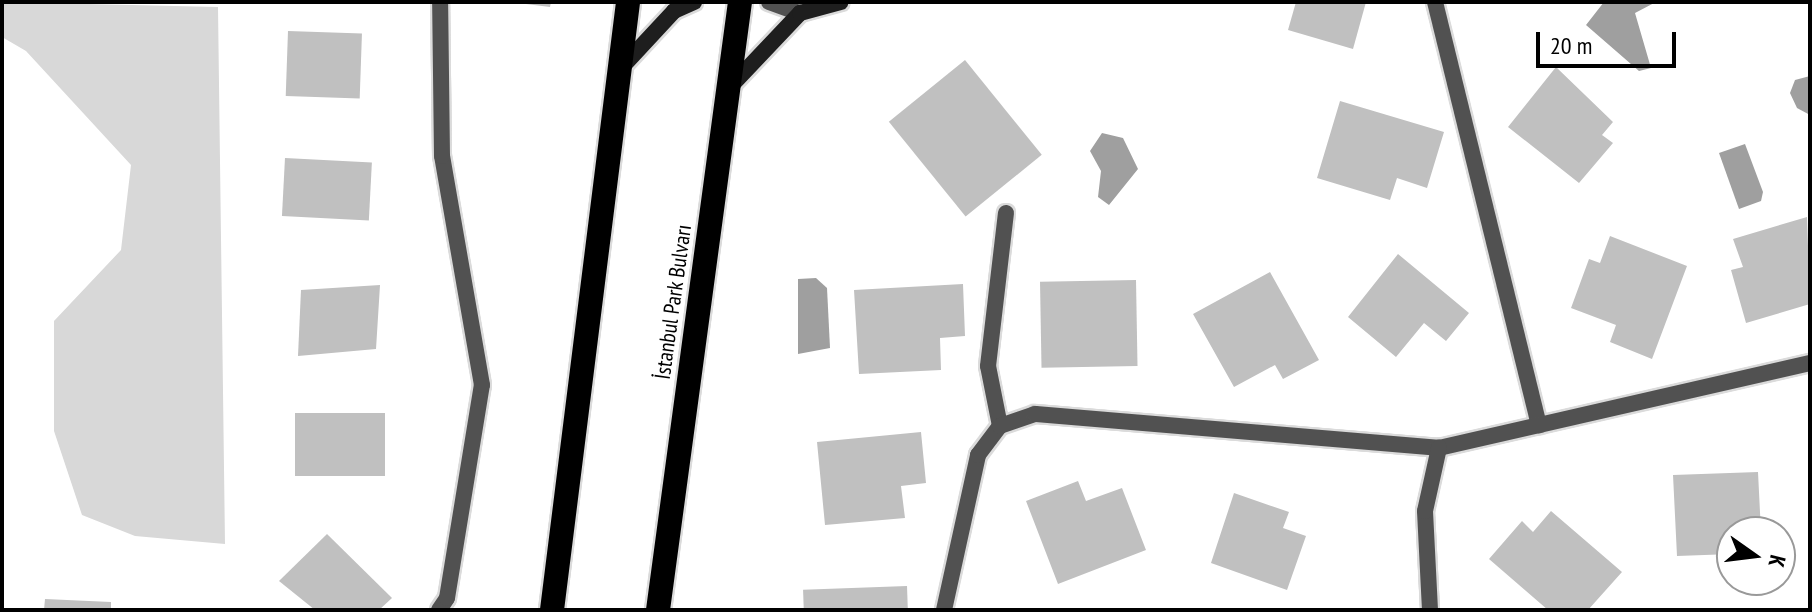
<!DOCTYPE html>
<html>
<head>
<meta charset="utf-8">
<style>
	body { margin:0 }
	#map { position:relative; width:1812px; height:612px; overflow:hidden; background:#fff; font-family:"PT Sans Narrow",sans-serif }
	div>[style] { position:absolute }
	.green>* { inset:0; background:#d8d8d8 }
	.water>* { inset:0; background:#9f9f9f }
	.building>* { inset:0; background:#c0c0c0; transform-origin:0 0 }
	.roads { filter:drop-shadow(2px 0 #dbdbdb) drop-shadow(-2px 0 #dbdbdb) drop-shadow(0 2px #dbdbdb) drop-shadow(0 -2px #dbdbdb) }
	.lane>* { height:16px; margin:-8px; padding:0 8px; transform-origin:8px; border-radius:8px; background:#515151 }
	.street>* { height:16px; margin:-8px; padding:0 8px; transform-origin:8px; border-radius:8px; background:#515151 }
	.secondary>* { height:16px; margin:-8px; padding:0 8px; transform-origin:8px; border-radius:8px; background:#1e1e1e }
	.highway>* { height:24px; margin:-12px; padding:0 12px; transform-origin:12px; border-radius:12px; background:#000 }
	span { translate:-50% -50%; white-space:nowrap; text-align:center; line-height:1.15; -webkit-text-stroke:6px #fff; paint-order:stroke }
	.street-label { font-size:22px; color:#000 }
	.frame { position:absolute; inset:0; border:4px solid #000; pointer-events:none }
	.north { position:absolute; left:1716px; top:516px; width:80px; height:80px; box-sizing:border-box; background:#fff; border:2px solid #999; border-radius:50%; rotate:104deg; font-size:22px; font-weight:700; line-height:32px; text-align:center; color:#000 }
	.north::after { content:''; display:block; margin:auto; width:28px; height:36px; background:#000; clip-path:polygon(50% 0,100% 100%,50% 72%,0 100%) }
	.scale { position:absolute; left:1536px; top:32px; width:140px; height:36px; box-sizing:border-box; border:4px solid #000; border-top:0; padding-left:10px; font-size:24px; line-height:28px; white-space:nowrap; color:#000; -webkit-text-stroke:6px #fff; paint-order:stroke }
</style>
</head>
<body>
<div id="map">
	<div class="green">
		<div style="clip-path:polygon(2px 2px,218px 7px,225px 544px,135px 536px,82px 515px,54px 431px,54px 321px,121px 250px,131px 165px,26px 51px,2px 37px)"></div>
	</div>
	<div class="water">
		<div style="clip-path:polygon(1604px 2px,1656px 2px,1635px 13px,1651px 68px,1639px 71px,1586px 25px)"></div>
		<div style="clip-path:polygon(1810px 76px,1810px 115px,1797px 108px,1790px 93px,1795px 80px)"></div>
		<div style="clip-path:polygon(1102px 133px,1123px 138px,1138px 169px,1109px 205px,1098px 197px,1101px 171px,1090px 151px)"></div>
		<div style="clip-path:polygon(1745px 144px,1763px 192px,1761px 201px,1739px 209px,1719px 153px)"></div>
		<div style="clip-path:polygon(816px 278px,827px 288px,830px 348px,798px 354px,798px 279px)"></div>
	</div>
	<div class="building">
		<div style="clip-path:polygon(526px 2px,551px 2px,550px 7px,526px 4px)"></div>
		<div style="clip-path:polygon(1296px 2px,1366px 2px,1353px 49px,1288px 30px)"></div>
		<div style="left:288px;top:31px;width:74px;height:65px;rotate:2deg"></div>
		<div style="left:965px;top:60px;width:122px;height:98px;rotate:51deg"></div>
		<div style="clip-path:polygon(1556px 67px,1613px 122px,1602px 135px,1613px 143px,1579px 183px,1508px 127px)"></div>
		<div style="clip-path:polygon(1340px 101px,1444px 132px,1427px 188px,1397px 178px,1390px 200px,1317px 178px)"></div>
		<div style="left:285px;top:158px;width:87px;height:58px;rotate:3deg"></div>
		<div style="clip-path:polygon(1807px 217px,1810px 304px,1746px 323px,1731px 270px,1743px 267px,1733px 239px)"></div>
		<div style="clip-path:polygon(1610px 236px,1687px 266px,1652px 359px,1610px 342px,1616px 325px,1571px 308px,1589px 259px,1600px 263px)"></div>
		<div style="clip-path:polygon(1398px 254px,1469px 313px,1446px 341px,1424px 323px,1396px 357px,1348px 317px)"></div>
		<div style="clip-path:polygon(1270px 272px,1319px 360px,1283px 379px,1275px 365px,1234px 387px,1193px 314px)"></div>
		<div style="left:1136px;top:280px;width:86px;height:96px;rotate:89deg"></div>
		<div style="clip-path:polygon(963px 284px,965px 336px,940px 338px,941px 370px,859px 374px,854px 290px)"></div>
		<div style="clip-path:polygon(380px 285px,376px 349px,298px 356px,301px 290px)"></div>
		<div style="left:295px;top:413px;width:90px;height:63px"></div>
		<div style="clip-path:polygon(921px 432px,926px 483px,901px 486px,905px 518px,825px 525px,817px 442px)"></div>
		<div style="clip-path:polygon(1758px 472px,1761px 532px,1732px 532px,1732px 554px,1677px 556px,1673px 475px)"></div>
		<div style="clip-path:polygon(1078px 481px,1086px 501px,1122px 488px,1146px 550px,1058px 584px,1026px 501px)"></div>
		<div style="clip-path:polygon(1234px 493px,1289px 512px,1283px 528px,1306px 536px,1287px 590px,1211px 563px)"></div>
		<div style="clip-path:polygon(1551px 511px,1622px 572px,1588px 610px,1548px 610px,1489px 559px,1522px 521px,1533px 532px)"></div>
		<div style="clip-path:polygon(327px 534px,392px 598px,379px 610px,315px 610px,279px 581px)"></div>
		<div style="left:907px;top:586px;width:24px;height:104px;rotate:88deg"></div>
		<div style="clip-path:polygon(45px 599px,111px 602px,111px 610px,44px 610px)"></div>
	</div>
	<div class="roads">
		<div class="lane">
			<div style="left:1435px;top:2px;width:436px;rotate:76.2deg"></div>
			<div style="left:1000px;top:426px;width:61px;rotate:-101.3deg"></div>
			<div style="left:988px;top:366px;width:154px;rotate:-83.3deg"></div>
			<div style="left:439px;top:610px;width:14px;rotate:-56deg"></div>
			<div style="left:447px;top:598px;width:216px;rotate:-80.7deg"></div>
			<div style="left:482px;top:385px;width:232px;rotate:-99.9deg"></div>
			<div style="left:442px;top:156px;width:154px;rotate:-90.7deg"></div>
			<div style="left:944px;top:610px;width:159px;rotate:-77.6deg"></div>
			<div style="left:978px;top:455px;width:36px;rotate:-53deg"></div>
			<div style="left:1000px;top:426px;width:37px;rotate:-19deg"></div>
			<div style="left:1035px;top:414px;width:405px;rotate:4.8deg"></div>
			<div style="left:1439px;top:448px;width:381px;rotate:-12.9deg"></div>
			<div style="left:1430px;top:610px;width:99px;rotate:-92.9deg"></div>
			<div style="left:1425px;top:511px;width:65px;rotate:-77.5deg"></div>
		</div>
		<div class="street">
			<div style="left:769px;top:2px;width:33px;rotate:20deg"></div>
		</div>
		<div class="secondary">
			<div style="left:622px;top:67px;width:76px;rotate:-47.1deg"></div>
			<div style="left:674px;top:11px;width:22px;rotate:-24deg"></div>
			<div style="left:728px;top:89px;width:105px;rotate:-46.5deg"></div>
			<div style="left:800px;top:13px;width:42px;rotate:-15deg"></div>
		</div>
		<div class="highway">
			<div style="left:552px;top:610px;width:613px;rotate:-82.87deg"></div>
			<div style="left:658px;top:610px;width:614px;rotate:-82.32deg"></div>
		</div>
	</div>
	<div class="street-label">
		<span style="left:673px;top:302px;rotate:-82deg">İstanbul Park Bulvarı</span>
	</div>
	<div class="frame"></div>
	<div class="north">K</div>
	<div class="scale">20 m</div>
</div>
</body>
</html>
